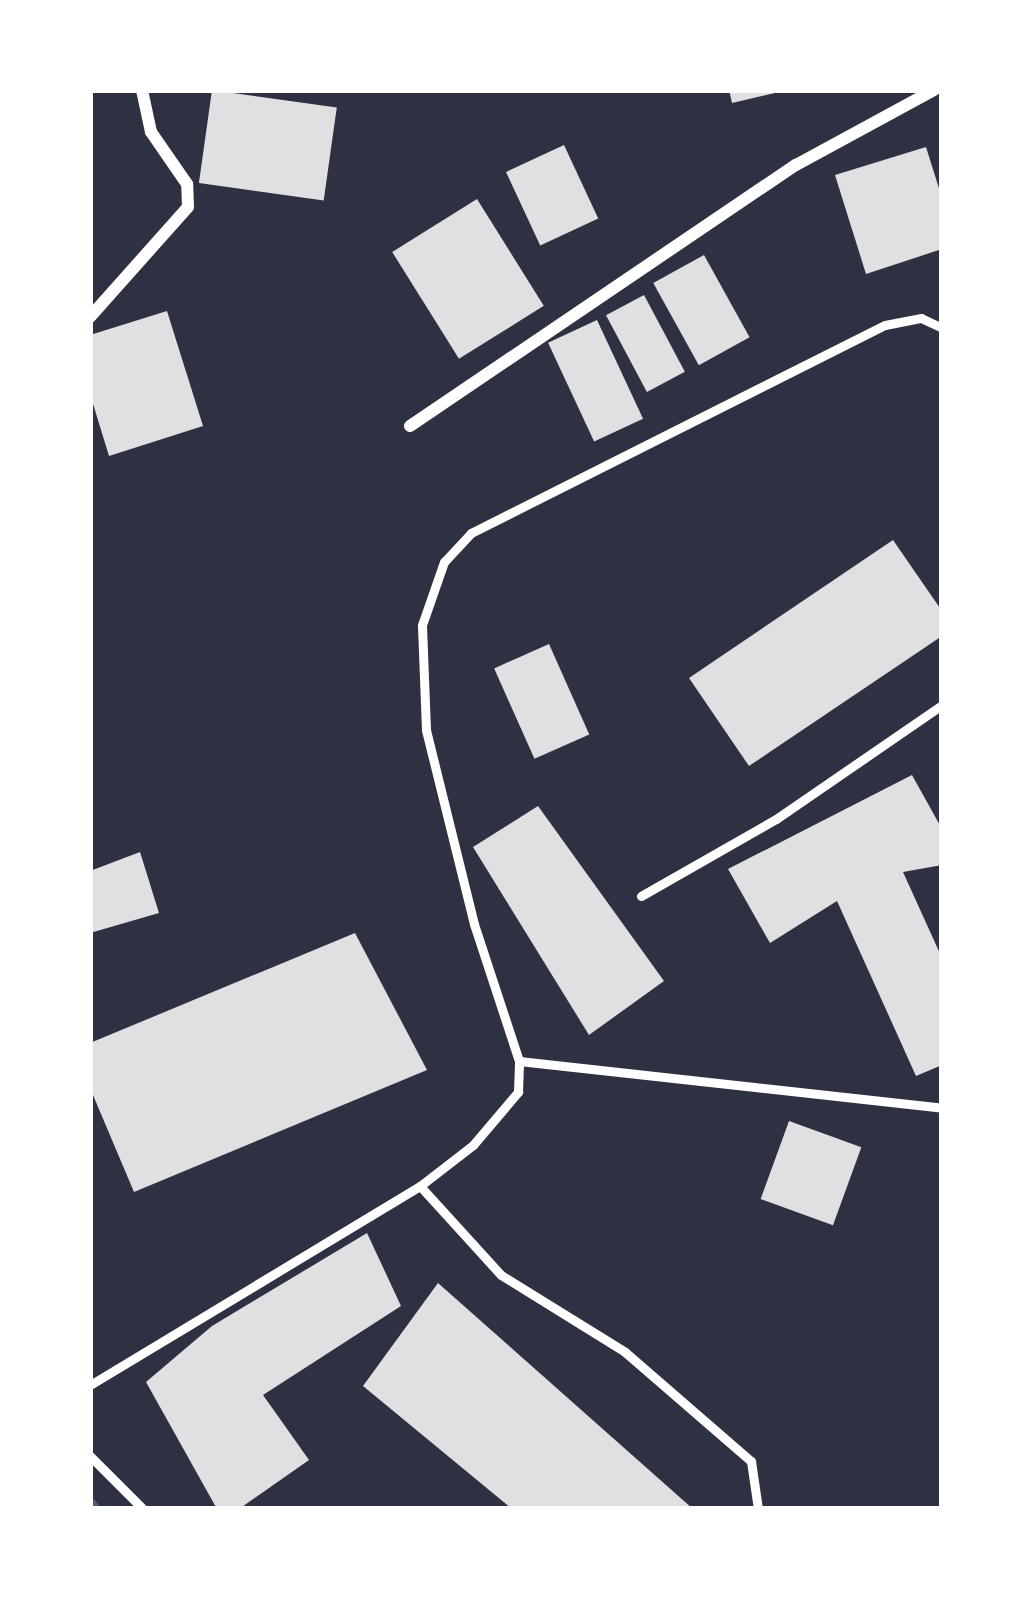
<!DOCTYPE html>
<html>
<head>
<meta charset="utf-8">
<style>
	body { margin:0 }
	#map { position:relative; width:1032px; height:1599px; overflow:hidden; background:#2d3142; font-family:"Open Sans",sans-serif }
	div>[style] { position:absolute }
	.stream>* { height:14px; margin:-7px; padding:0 7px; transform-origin:7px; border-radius:7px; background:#4f5d75 }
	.building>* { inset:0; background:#e0e0e3; transform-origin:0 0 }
	.service>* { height:9px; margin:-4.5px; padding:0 4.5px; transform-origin:4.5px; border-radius:4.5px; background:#fff }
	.minor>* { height:12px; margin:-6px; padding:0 6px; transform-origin:6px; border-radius:6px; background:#fff }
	span { translate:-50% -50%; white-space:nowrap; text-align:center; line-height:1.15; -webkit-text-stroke:9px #fff; paint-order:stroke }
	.frame { position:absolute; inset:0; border:93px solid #fff; pointer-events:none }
</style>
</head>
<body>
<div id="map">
	<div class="stream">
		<div style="left:90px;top:1505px;width:5px;rotate:53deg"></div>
	</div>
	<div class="building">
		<div style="left:212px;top:90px;width:126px;height:94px;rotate:8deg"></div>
		<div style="clip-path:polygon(729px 90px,779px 90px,779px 92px,732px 103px)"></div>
		<div style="left:564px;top:145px;width:81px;height:64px;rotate:65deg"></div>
		<div style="clip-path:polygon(926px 147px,942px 198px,942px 249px,866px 274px,835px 175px)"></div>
		<div style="left:477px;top:199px;width:126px;height:100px;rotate:58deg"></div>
		<div style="left:704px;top:255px;width:94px;height:58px;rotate:61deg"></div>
		<div style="left:644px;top:295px;width:87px;height:43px;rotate:62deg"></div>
		<div style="clip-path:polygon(167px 311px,203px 426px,109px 456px,90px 394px,90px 335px)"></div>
		<div style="left:597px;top:320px;width:109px;height:54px;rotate:65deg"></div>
		<div style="clip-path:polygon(893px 540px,942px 611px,942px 636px,749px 766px,689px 678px)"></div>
		<div style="left:549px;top:644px;width:99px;height:60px;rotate:66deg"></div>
		<div style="clip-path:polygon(912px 775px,942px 829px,942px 865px,903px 872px,942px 958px,942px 1065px,916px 1076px,837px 901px,770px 943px,728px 869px)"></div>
		<div style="clip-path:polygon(538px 806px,664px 981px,589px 1035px,473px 847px)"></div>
		<div style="clip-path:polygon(140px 852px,159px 913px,90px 933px,90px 871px)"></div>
		<div style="clip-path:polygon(355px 933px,427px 1070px,134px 1192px,90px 1088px,90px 1043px)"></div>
		<div style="left:789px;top:1121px;width:77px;height:83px;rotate:20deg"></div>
		<div style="clip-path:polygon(367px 1233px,401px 1306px,263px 1395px,309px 1460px,239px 1509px,217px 1509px,146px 1382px,212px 1326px)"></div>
		<div style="clip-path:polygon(438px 1283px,693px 1509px,512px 1509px,363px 1386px)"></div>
	</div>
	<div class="service">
		<div style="left:641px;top:896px;width:155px;rotate:-29.7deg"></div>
		<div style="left:776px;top:819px;width:201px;rotate:-34.5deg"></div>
		<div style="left:519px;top:1061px;width:426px;rotate:6.3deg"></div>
		<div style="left:420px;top:1186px;width:120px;rotate:47.7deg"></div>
		<div style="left:501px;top:1275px;width:146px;rotate:31.8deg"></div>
		<div style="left:625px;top:1352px;width:167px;rotate:40.9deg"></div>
		<div style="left:751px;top:1461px;width:49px;rotate:81.7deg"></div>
		<div style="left:90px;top:1385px;width:385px;rotate:-31.1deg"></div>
		<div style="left:420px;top:1186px;width:67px;rotate:-37.7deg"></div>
		<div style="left:473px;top:1145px;width:70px;rotate:-49.7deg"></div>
		<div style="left:518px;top:1092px;width:31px;rotate:-88deg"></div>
		<div style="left:519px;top:1061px;width:144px;rotate:-108.2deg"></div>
		<div style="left:474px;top:924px;width:200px;rotate:-103.9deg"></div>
		<div style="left:426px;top:730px;width:105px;rotate:-92.2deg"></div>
		<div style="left:422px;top:625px;width:67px;rotate:-70.8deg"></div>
		<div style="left:444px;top:562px;width:40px;rotate:-47deg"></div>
		<div style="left:471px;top:533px;width:463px;rotate:-26.7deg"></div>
		<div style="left:885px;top:325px;width:37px;rotate:-11deg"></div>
		<div style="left:921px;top:318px;width:23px;rotate:25deg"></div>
		<div style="left:90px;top:1456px;width:75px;rotate:45deg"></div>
	</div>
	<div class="minor">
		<div style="left:90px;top:317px;width:147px;rotate:-48.3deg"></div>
		<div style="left:188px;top:207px;width:23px;rotate:-92deg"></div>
		<div style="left:187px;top:184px;width:63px;rotate:-124.7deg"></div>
		<div style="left:151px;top:132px;width:43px;rotate:-102.1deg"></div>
		<div style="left:410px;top:426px;width:466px;rotate:-34.1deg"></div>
		<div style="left:796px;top:165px;width:157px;rotate:-28.5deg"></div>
	</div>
	<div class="frame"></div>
</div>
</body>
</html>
